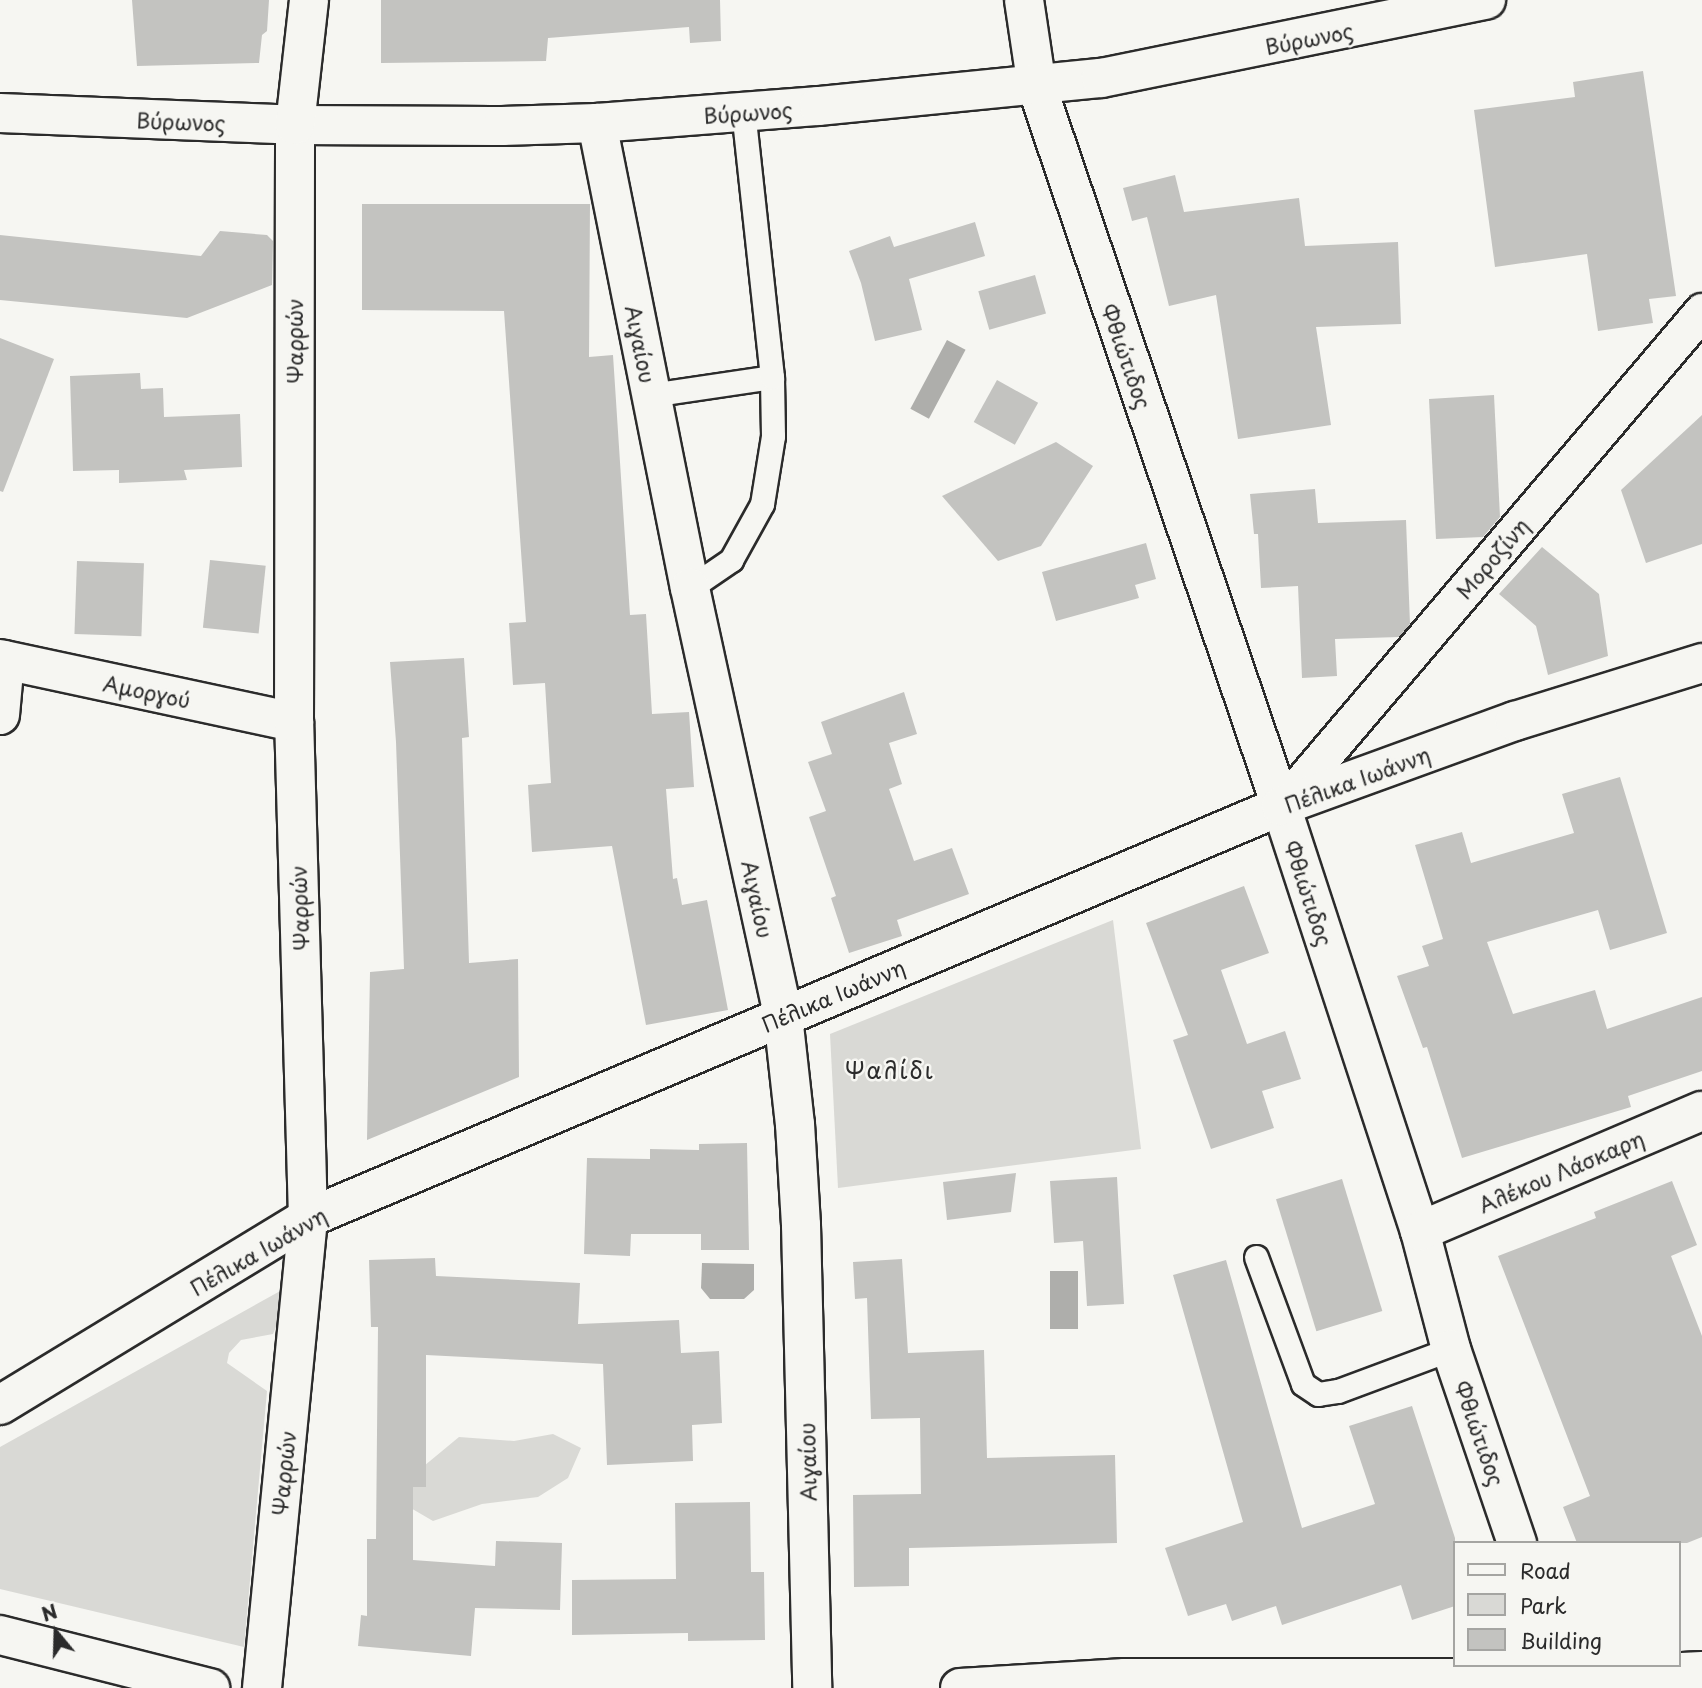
<!DOCTYPE html>
<html>
<head>
<meta charset="utf-8">
<style>
	body { margin:0 }
	#map { position:relative; width:1702px; height:1688px; overflow:hidden; background:#f6f6f2; font-family:"Playpen Sans",sans-serif }
	div>[style] { position:absolute }
	.green>* { inset:0; background:#d9d9d5 }
	.water>* { inset:0; background:#aeaeab; transform-origin:0 0 }
	.building>* { inset:0; background:#c3c3c0; transform-origin:0 0 }
	.roads { filter:drop-shadow(2px 0 #2b2b2b) drop-shadow(-2px 0 #2b2b2b) drop-shadow(0 2px #2b2b2b) drop-shadow(0 -2px #2b2b2b) }
	.service>* { height:23px; margin:-11.5px; padding:0 11.5px; transform-origin:11.5px; border-radius:11.5px; background:#f6f6f2 }
	.pedestrian>* { height:35px; margin:-17.5px; padding:0 17.5px; transform-origin:17.5px; border-radius:17.5px; background:#f6f6f2 }
	.minor>* { height:38px; margin:-19px; padding:0 19px; transform-origin:19px; border-radius:19px; background:#f6f6f2 }
	.tertiary>* { height:38px; margin:-19px; padding:0 19px; transform-origin:19px; border-radius:19px; background:#f6f6f2 }
	span { translate:-50% -50%; white-space:nowrap; text-align:center; line-height:1.15; -webkit-text-stroke:5px #f6f6f2; paint-order:stroke }
	.street-label { font-size:21px; color:#2b2b2b }
	.neighbourhood-label { font-size:23px; color:#2b2b2b; letter-spacing:2px }
	.legend { position:absolute; left:1453px; top:1541px; width:228px; height:126px; box-sizing:border-box; background:#f6f6f2; border:2px solid #a5a5a2; margin:0; padding:9px 12px; list-style:none; font-size:21px; color:#2b2b2b }
	.legend li { display:flex; align-items:center; gap:14px; height:35px }
	.legend b { width:35px; border:2px solid #a5a5a2 }
	.north { position:absolute; left:21px; top:1597px; width:70px; height:70px; -webkit-text-stroke:5px #f6f6f2; paint-order:stroke; rotate:341deg; font-size:19px; font-weight:700; line-height:28px; text-align:center; color:#2b2b2b }
	.north::after { content:''; display:block; margin:auto; width:24px; height:32px; background:#2b2b2b; clip-path:polygon(50% 0,100% 100%,50% 72%,0 100%) }
</style>
</head>
<body>
<div id="map">
	<div class="green">
		<div style="clip-path:polygon(1113px 920px,1141px 1149px,838px 1188px,830px 1034px)"></div>
		<div style="clip-path:polygon(282px 1290px,285px 1306px,273px 1334px,241px 1340px,229px 1353px,227px 1363px,267px 1391px,244px 1647px,0 1589px,0 1447px)"></div>
		<div style="clip-path:polygon(553px 1434px,581px 1448px,568px 1478px,538px 1497px,482px 1504px,433px 1521px,409px 1507px,407px 1480px,459px 1437px,514px 1441px)"></div>
	</div>
	<div class="water">
		<div style="left:947px;top:340px;width:21px;height:78px;rotate:28deg"></div>
		<div style="clip-path:polygon(702px 1263px,754px 1264px,754px 1290px,744px 1299px,710px 1299px,701px 1288px)"></div>
		<div style="left:1050px;top:1271px;width:28px;height:58px"></div>
	</div>
	<div class="building">
		<div style="clip-path:polygon(132px 0,269px 0,267px 31px,262px 35px,259px 63px,137px 66px)"></div>
		<div style="clip-path:polygon(381px 0,720px 0,721px 41px,690px 43px,689px 27px,548px 38px,546px 61px,381px 63px)"></div>
		<div style="clip-path:polygon(1643px 71px,1676px 296px,1649px 299px,1653px 323px,1598px 331px,1587px 254px,1495px 267px,1474px 110px,1575px 97px,1573px 82px)"></div>
		<div style="clip-path:polygon(1175px 175px,1184px 212px,1299px 198px,1305px 246px,1398px 242px,1401px 324px,1316px 327px,1331px 425px,1238px 439px,1216px 295px,1169px 306px,1147px 217px,1132px 221px,1123px 188px)"></div>
		<div style="clip-path:polygon(362px 204px,590px 204px,589px 357px,613px 355px,630px 615px,646px 614px,652px 714px,689px 712px,694px 787px,666px 789px,673px 879px,677px 878px,682px 905px,707px 900px,728px 1010px,646px 1025px,612px 846px,532px 852px,528px 785px,551px 783px,545px 683px,513px 685px,509px 623px,526px 622px,504px 311px,362px 310px)"></div>
		<div style="clip-path:polygon(975px 222px,985px 256px,909px 279px,922px 330px,875px 341px,861px 283px,849px 251px,890px 236px,894px 247px)"></div>
		<div style="clip-path:polygon(220px 231px,267px 235px,273px 241px,272px 285px,187px 318px,0 300px,0 235px,201px 256px)"></div>
		<div style="left:1035px;top:275px;width:40px;height:59px;rotate:74deg"></div>
		<div style="clip-path:polygon(0 338px,54px 359px,3px 492px,0 491px)"></div>
		<div style="clip-path:polygon(140px 373px,141px 389px,163px 388px,164px 417px,240px 414px,242px 467px,184px 470px,187px 480px,119px 483px,119px 470px,73px 471px,70px 376px)"></div>
		<div style="left:997px;top:380px;width:47px;height:48px;rotate:29deg"></div>
		<div style="clip-path:polygon(1494px 395px,1500px 517px,1483px 537px,1436px 539px,1429px 399px)"></div>
		<div style="clip-path:polygon(1702px 415px,1702px 544px,1646px 563px,1621px 490px)"></div>
		<div style="clip-path:polygon(1056px 442px,1093px 466px,1041px 546px,998px 561px,942px 496px)"></div>
		<div style="clip-path:polygon(1315px 489px,1318px 523px,1406px 520px,1410px 624px,1399px 637px,1335px 639px,1337px 676px,1302px 678px,1298px 586px,1261px 588px,1258px 534px,1254px 534px,1250px 494px)"></div>
		<div style="clip-path:polygon(1146px 543px,1156px 579px,1135px 585px,1139px 598px,1056px 621px,1042px 572px)"></div>
		<div style="clip-path:polygon(1542px 547px,1599px 594px,1608px 656px,1548px 675px,1536px 626px,1499px 594px)"></div>
		<div style="left:210px;top:560px;width:56px;height:68px;rotate:6deg"></div>
		<div style="left:77px;top:561px;width:67px;height:73px;rotate:2deg"></div>
		<div style="clip-path:polygon(464px 658px,469px 737px,462px 738px,469px 963px,518px 959px,519px 1077px,367px 1140px,370px 972px,404px 969px,396px 742px,390px 662px)"></div>
		<div style="clip-path:polygon(904px 692px,917px 734px,889px 743px,902px 784px,889px 789px,914px 861px,952px 848px,969px 894px,897px 920px,902px 936px,849px 953px,831px 898px,836px 896px,809px 817px,826px 811px,808px 762px,832px 754px,821px 722px)"></div>
		<div style="clip-path:polygon(1620px 777px,1667px 933px,1610px 950px,1598px 910px,1487px 942px,1513px 1014px,1595px 990px,1607px 1029px,1702px 997px,1702px 1071px,1628px 1096px,1631px 1107px,1462px 1158px,1427px 1047px,1423px 1048px,1397px 976px,1429px 966px,1422px 946px,1443px 939px,1415px 845px,1462px 832px,1471px 863px,1574px 833px,1562px 794px)"></div>
		<div style="clip-path:polygon(1244px 886px,1269px 953px,1221px 970px,1247px 1044px,1285px 1031px,1301px 1079px,1262px 1091px,1274px 1128px,1211px 1149px,1173px 1040px,1188px 1035px,1146px 923px)"></div>
		<div style="clip-path:polygon(747px 1143px,749px 1250px,701px 1250px,701px 1234px,631px 1234px,630px 1256px,584px 1254px,587px 1158px,650px 1159px,650px 1149px,699px 1150px,699px 1144px)"></div>
		<div style="clip-path:polygon(1016px 1173px,1011px 1212px,947px 1220px,943px 1182px)"></div>
		<div style="clip-path:polygon(1117px 1177px,1124px 1304px,1087px 1306px,1083px 1241px,1054px 1243px,1050px 1181px)"></div>
		<div style="left:1342px;top:1179px;width:138px;height:69px;rotate:73deg"></div>
		<div style="clip-path:polygon(1672px 1181px,1697px 1245px,1671px 1256px,1702px 1336px,1702px 1537px,1687px 1543px,1577px 1543px,1563px 1507px,1590px 1496px,1498px 1256px,1596px 1218px,1594px 1212px)"></div>
		<div style="clip-path:polygon(435px 1258px,436px 1276px,580px 1283px,578px 1324px,679px 1320px,681px 1353px,719px 1351px,722px 1423px,692px 1425px,693px 1461px,607px 1465px,603px 1364px,426px 1355px,426px 1487px,413px 1487px,413px 1560px,495px 1566px,496px 1541px,562px 1543px,560px 1610px,475px 1608px,471px 1656px,358px 1646px,361px 1615px,367px 1616px,367px 1539px,376px 1539px,378px 1327px,371px 1327px,369px 1260px)"></div>
		<div style="clip-path:polygon(902px 1259px,908px 1353px,984px 1350px,987px 1458px,1115px 1455px,1117px 1543px,909px 1548px,909px 1586px,854px 1587px,853px 1495px,921px 1494px,920px 1418px,871px 1419px,867px 1298px,855px 1299px,853px 1262px)"></div>
		<div style="clip-path:polygon(1226px 1260px,1302px 1528px,1375px 1504px,1349px 1426px,1412px 1406px,1455px 1538px,1455px 1606px,1412px 1620px,1401px 1585px,1282px 1625px,1276px 1606px,1232px 1621px,1226px 1604px,1188px 1616px,1165px 1548px,1243px 1522px,1173px 1275px)"></div>
		<div style="clip-path:polygon(750px 1502px,751px 1572px,764px 1572px,765px 1640px,688px 1641px,688px 1633px,572px 1635px,572px 1580px,676px 1579px,675px 1503px)"></div>
	</div>
	<div class="roads">
		<div class="service">
			<div style="left:651px;top:395px;width:122px;rotate:-8.5deg"></div>
			<div style="left:690px;top:588px;width:50px;rotate:-34.3deg"></div>
			<div style="left:731px;top:560px;width:64px;rotate:-61deg"></div>
			<div style="left:762px;top:504px;width:69px;rotate:-80.8deg"></div>
			<div style="left:773px;top:436px;width:59px;rotate:-91deg"></div>
			<div style="left:772px;top:377px;width:267px;rotate:-96.2deg"></div>
			<div style="left:1256px;top:1257px;width:135px;rotate:69.7deg"></div>
			<div style="left:1303px;top:1384px;width:18px;rotate:34deg"></div>
			<div style="left:1318px;top:1394px;width:20px;rotate:-9deg"></div>
			<div style="left:1338px;top:1391px;width:121px;rotate:-20.4deg"></div>
		</div>
		<div class="pedestrian">
			<div style="left:1281px;top:806px;width:650px;rotate:-49.62deg"></div>
		</div>
		<div class="minor">
			<div style="left:1024px;top:0;width:88px;rotate:81.5deg"></div>
			<div style="left:1037px;top:87px;width:759px;rotate:71.25deg"></div>
			<div style="left:1281px;top:806px;width:447px;rotate:71.9deg"></div>
			<div style="left:1420px;top:1231px;width:122px;rotate:75.3deg"></div>
			<div style="left:1451px;top:1349px;width:205px;rotate:71.2deg"></div>
			<div style="left:597px;top:123px;width:474px;rotate:78.7deg"></div>
			<div style="left:690px;top:588px;width:438px;rotate:77.7deg"></div>
			<div style="left:783px;top:1016px;width:109px;rotate:83.7deg"></div>
			<div style="left:795px;top:1124px;width:101px;rotate:86.6deg"></div>
			<div style="left:801px;top:1225px;width:463px;rotate:88.6deg"></div>
			<div style="left:0;top:659px;width:301px;rotate:12.1deg"></div>
			<div style="left:0;top:715px;width:55px;rotate:-84.8deg"></div>
			<div style="left:1420px;top:1231px;width:306px;rotate:-23.1deg"></div>
			<div style="left:0;top:1405px;width:360px;rotate:-31.3deg"></div>
			<div style="left:308px;top:1218px;width:1057px;rotate:-22.95deg"></div>
			<div style="left:1281px;top:806px;width:249px;rotate:-20deg"></div>
			<div style="left:1515px;top:721px;width:196px;rotate:-17.2deg"></div>
			<div style="left:0;top:1635px;width:217px;rotate:14.2deg"></div>
			<div style="left:262px;top:1688px;width:472px;rotate:-84.4deg"></div>
			<div style="left:308px;top:1218px;width:496px;rotate:-91.6deg"></div>
			<div style="left:294px;top:722px;width:597px;rotate:-89.9deg"></div>
			<div style="left:960px;top:1688px;width:165px;rotate:-3.5deg"></div>
			<div style="left:1125px;top:1678px;width:439px"></div>
			<div style="left:1564px;top:1678px;width:138px;rotate:-2.9deg"></div>
		</div>
		<div class="tertiary">
			<div style="left:0;top:113px;width:295px;rotate:2.3deg"></div>
			<div style="left:295px;top:125px;width:207px;rotate:0.3deg"></div>
			<div style="left:502px;top:126px;width:95px;rotate:-1.8deg"></div>
			<div style="left:597px;top:123px;width:223px;rotate:-4.4deg"></div>
			<div style="left:819px;top:106px;width:283px;rotate:-5.7deg"></div>
			<div style="left:1101px;top:78px;width:393px;rotate:-11.5deg"></div>
			<div style="left:295px;top:125px;width:126px;rotate:-83.6deg"></div>
		</div>
	</div>
	<div class="street-label">
		<span style="left:1309px;top:38px;rotate:-11deg">Βύρωνος</span>
		<span style="left:748px;top:112px;rotate:-4deg">Βύρωνος</span>
		<span style="left:181px;top:121px;rotate:2deg">Βύρωνος</span>
		<span style="left:294px;top:341px;rotate:-90deg">Ψαρρών</span>
		<span style="left:641px;top:344px;rotate:79deg">Αιγαίου</span>
		<span style="left:1127px;top:356px;rotate:71deg">Φθιώτιδος</span>
		<span style="left:1492px;top:558px;rotate:-49deg">Μοροζίνη</span>
		<span style="left:147px;top:691px;rotate:12deg">Αμοργού</span>
		<span style="left:1357px;top:779px;rotate:-20deg">Πέλικα Ιωάννη</span>
		<span style="left:1309px;top:893px;rotate:72deg">Φθιώτιδος</span>
		<span style="left:758px;top:899px;rotate:78deg">Αιγαίου</span>
		<span style="left:299px;top:908px;rotate:-92deg">Ψαρρών</span>
		<span style="left:833px;top:995px;rotate:-23deg">Πέλικα Ιωάννη</span>
		<span style="left:1561px;top:1171px;rotate:-23deg">Αλέκου Λάσκαρη</span>
		<span style="left:258px;top:1251px;rotate:-30deg">Πέλικα Ιωάννη</span>
		<span style="left:1480px;top:1433px;rotate:71deg">Φθιώτιδος</span>
		<span style="left:807px;top:1462px;rotate:-91deg">Αιγαίου</span>
		<span style="left:283px;top:1473px;rotate:-84deg">Ψαρρών</span>
	</div>
	<div class="neighbourhood-label">
		<span style="left:890px;top:1070px">Ψαλίδι</span>
	</div>
	<ul class="legend">
	<li><b style="height:9px;background:#f6f6f2"></b>Road</li>
	<li><b style="height:19px;background:#d9d9d5"></b>Park</li>
	<li><b style="height:19px;background:#c3c3c0"></b>Building</li>
	</ul>
	<div class="north">N</div>
</div>
</body>
</html>
